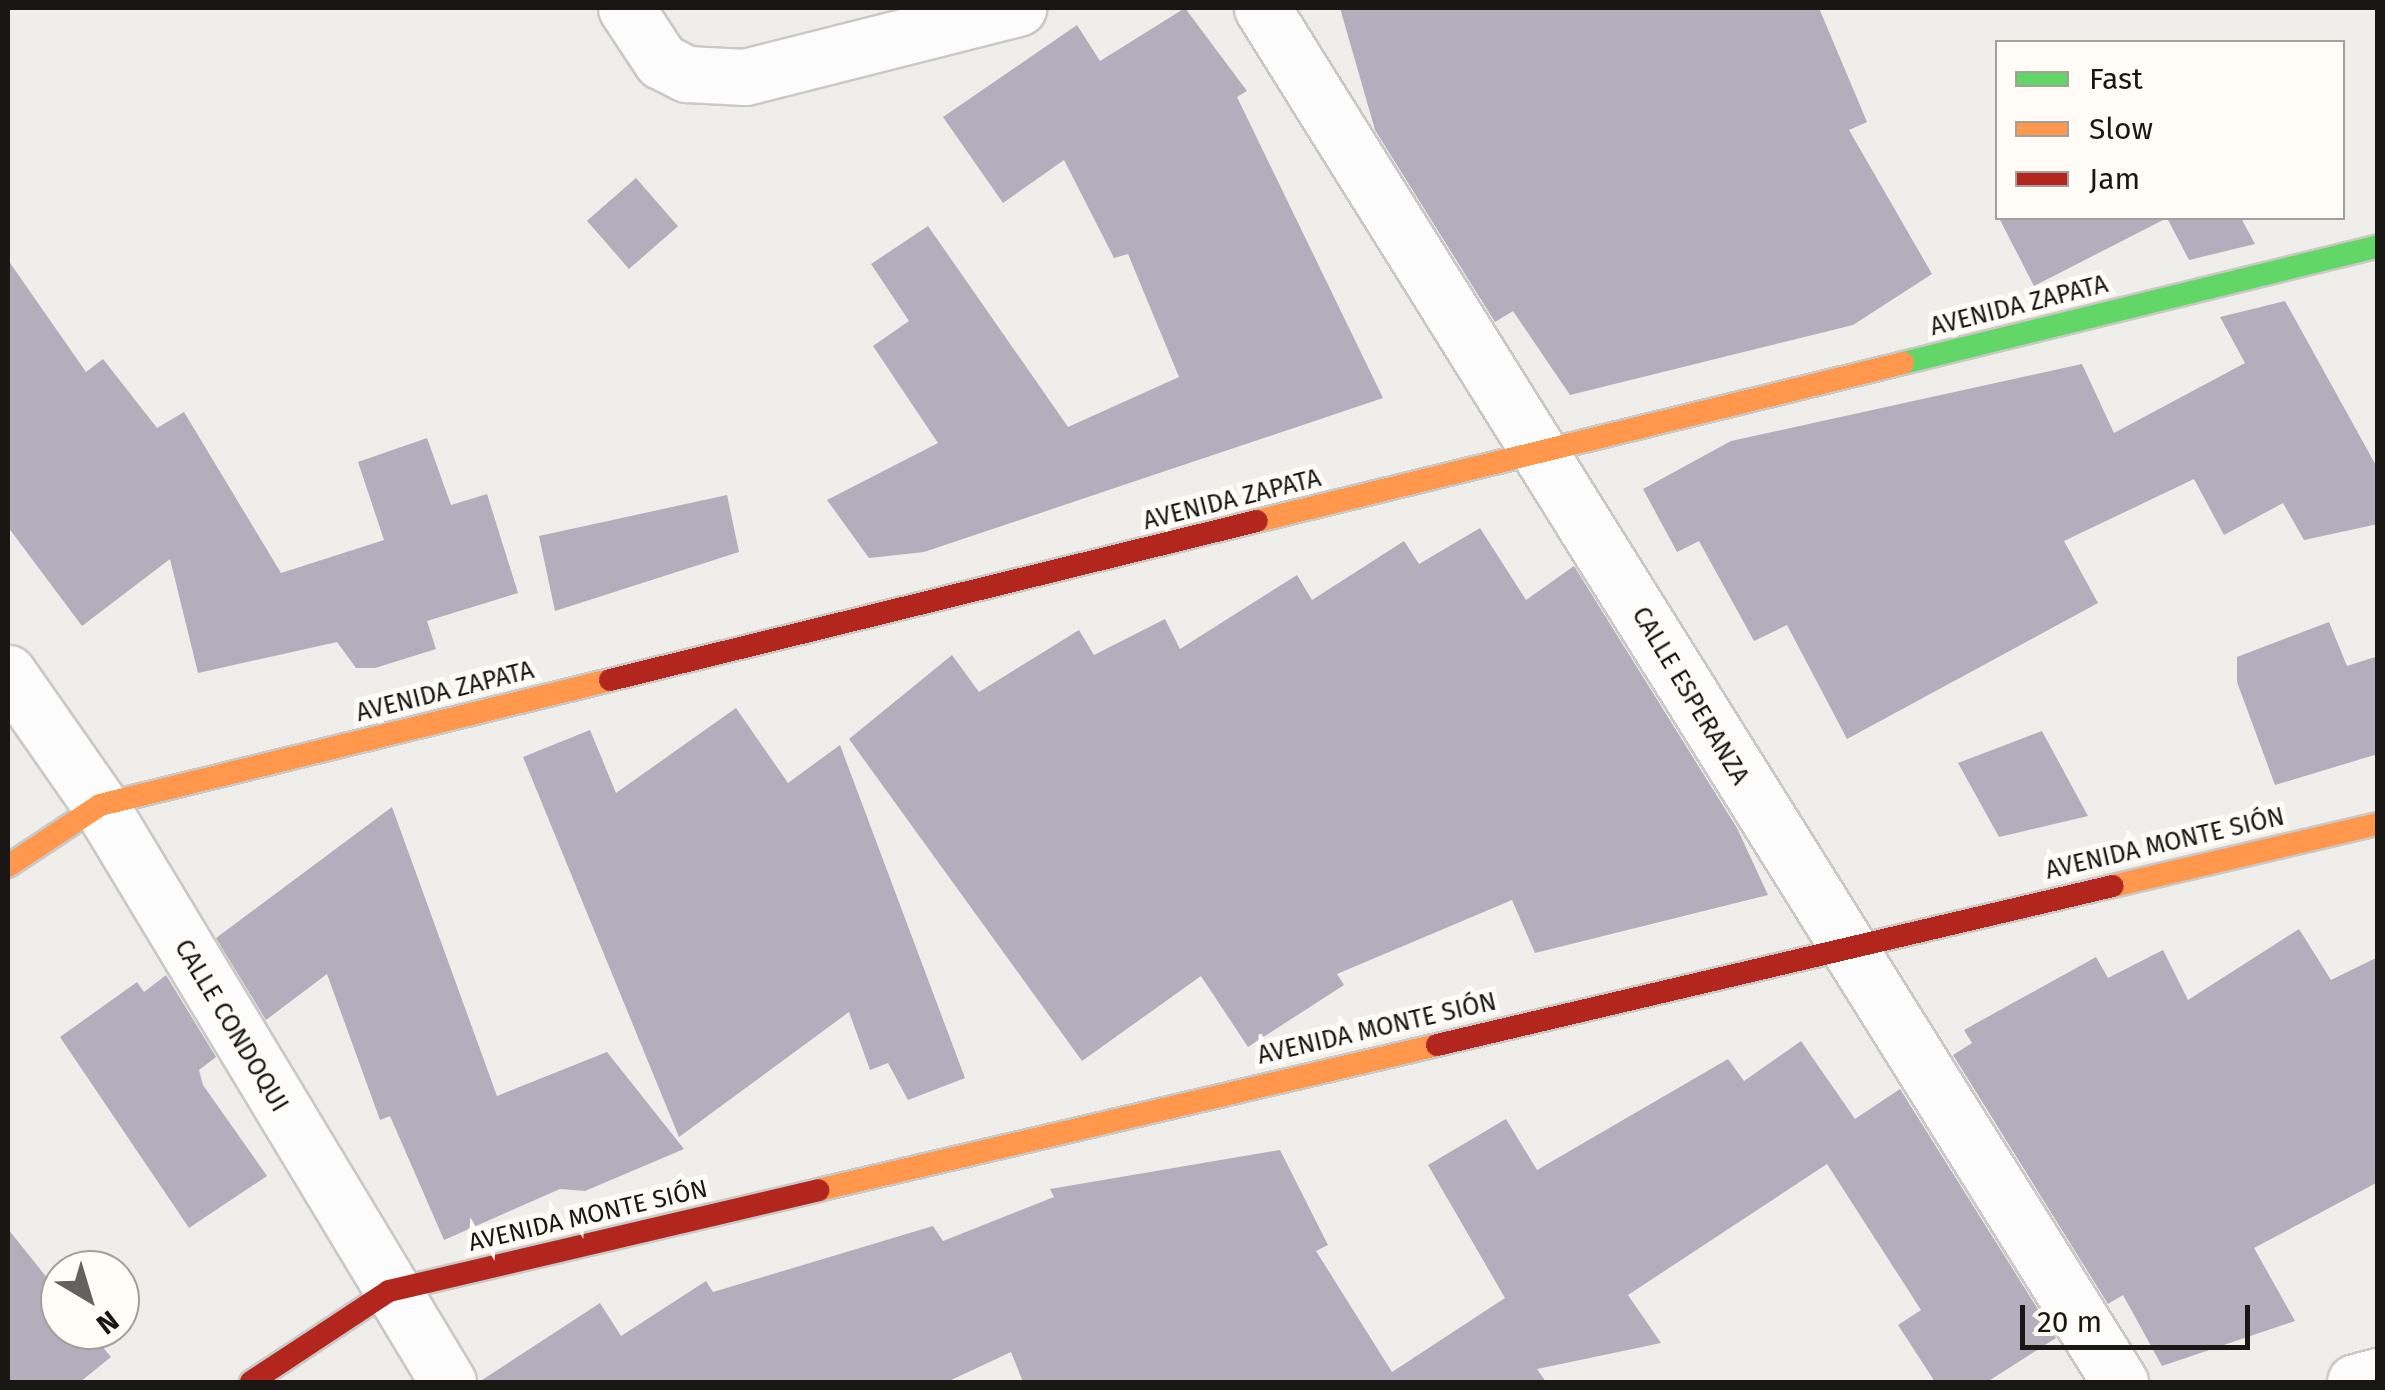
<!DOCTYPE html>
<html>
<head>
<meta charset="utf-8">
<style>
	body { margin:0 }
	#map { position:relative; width:2385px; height:1390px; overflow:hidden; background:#f0eeea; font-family:"Fira Sans",sans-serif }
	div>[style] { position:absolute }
	.building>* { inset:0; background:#b3aebb; transform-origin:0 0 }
	.roads { filter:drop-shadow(2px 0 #cac9c6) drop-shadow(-2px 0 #cac9c6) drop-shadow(0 2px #cac9c6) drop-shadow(0 -2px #cac9c6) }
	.street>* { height:55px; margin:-27.5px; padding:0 27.5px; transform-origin:27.5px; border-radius:27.5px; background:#fdfcfc }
	.fast>* { height:22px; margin:-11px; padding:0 11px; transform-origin:11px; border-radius:11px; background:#63d668 }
	.slow>* { height:22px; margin:-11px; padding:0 11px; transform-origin:11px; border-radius:11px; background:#ff974d }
	.jam>* { height:22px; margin:-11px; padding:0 11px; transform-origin:11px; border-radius:11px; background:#b3261e }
	span { translate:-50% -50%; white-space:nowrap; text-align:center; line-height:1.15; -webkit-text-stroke:10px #fffcf7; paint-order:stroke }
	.street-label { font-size:25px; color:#191714 }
	.frame { position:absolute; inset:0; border:10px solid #191714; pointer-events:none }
	.legend { position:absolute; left:1995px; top:40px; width:350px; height:180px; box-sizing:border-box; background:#fffcf7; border:2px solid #a3a09c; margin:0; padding:12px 18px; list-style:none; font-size:30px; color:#191714 }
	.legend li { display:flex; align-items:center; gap:20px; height:50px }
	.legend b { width:50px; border:2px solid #a3a09c }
	.north { position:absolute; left:40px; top:1250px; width:100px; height:100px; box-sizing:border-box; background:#fffcf7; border:2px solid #a3a09c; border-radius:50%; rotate:142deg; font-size:28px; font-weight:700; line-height:40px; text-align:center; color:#191714 }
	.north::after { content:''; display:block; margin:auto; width:35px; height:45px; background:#64625f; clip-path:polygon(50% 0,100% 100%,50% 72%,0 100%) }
	.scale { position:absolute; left:2020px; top:1305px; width:230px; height:45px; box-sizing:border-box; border:5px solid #191714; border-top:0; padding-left:12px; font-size:30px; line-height:35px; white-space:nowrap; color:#191714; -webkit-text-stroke:8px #fffcf7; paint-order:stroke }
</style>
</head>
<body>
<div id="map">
	<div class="building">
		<div style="clip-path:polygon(1185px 8px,1247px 91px,1237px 97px,1383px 398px,924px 552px,869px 558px,827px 500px,938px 443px,873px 346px,909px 321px,871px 264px,928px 226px,1068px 427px,1179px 377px,1128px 254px,1114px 258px,1064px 160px,1003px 203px,943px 117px,1077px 25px,1100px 61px)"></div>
		<div style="clip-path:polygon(1340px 8px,1819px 8px,1867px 122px,1849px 130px,1932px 274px,1853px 325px,1570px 395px,1513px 311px,1495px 322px,1375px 130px)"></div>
		<div style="left:636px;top:178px;width:64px;height:65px;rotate:49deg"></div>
		<div style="clip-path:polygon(1999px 218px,2241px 218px,2255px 244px,2189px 260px,2167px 218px,2034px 286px)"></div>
		<div style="clip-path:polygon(8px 260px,86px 372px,103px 359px,157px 428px,184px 412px,281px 573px,384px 540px,358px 462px,427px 438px,451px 505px,487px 494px,518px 593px,427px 621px,436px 649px,375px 668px,356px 668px,337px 642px,198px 673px,170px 559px,82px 626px,8px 527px)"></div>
		<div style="clip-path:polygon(2285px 301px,2378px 469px,2378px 524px,2304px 540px,2283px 503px,2224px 535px,2194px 479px,2064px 541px,2098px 603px,1847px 739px,1787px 625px,1754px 641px,1699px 541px,1677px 552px,1643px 489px,1731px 441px,2082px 364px,2114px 433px,2245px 363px,2220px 317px)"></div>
		<div style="clip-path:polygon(727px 495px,739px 552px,555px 611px,539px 536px)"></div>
		<div style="clip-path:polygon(1480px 528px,1526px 600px,1574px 566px,1737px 828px,1768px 895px,1535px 953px,1512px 900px,1337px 974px,1344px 985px,1248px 1047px,1201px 976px,1082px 1061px,849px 739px,952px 655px,979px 692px,1079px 630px,1094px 655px,1165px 619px,1180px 649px,1297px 575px,1312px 600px,1404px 541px,1419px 564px)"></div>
		<div style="clip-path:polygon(2329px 622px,2347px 666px,2378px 656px,2378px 754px,2275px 785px,2237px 682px,2237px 657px)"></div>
		<div style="clip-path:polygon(736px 708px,788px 783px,840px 745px,965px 1078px,908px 1100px,888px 1063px,870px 1070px,849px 1012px,679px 1137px,523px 757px,590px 730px,616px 793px)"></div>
		<div style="clip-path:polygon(2042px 731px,2088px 816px,1999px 837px,1958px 763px)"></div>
		<div style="clip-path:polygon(392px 807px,497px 1096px,607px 1052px,684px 1149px,585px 1191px,560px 1189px,444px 1240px,390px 1116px,380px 1120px,327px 974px,266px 1020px,216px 938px)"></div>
		<div style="clip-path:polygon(2299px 929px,2331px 980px,2378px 957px,2378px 1182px,2254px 1248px,2295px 1321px,2162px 1366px,2123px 1295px,2108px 1304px,1953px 1055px,1972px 1043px,1964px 1030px,2096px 957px,2108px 978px,2163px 950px,2188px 1000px)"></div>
		<div style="clip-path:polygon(166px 975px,216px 1057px,199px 1070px,203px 1085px,267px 1176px,189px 1228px,60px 1037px,137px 982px,144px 992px)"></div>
		<div style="clip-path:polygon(1801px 1041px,1855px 1119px,1900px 1089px,2056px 1338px,1987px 1382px,1935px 1382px,1898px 1325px,1921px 1310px,1827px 1164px,1628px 1295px,1661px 1343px,1537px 1369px,1546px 1382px,1023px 1382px,1011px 1352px,947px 1382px,479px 1382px,600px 1303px,621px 1336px,706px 1281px,713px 1292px,933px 1226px,943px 1241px,1054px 1197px,1050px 1189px,1280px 1150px,1328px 1245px,1316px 1251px,1392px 1372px,1505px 1298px,1428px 1165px,1506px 1119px,1537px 1170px,1728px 1059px,1744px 1081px)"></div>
		<div style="clip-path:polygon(8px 1229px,60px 1294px,60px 1330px,89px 1330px,111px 1357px,80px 1382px,8px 1382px)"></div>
	</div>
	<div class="roads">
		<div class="street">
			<div style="left:626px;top:8px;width:64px;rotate:56.6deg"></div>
			<div style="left:661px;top:61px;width:29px;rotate:27deg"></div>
			<div style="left:687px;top:74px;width:58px;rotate:3deg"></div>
			<div style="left:745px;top:77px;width:282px;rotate:-14.2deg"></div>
			<div style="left:1262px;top:8px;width:1620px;rotate:58.02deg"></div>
			<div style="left:8px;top:673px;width:161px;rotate:55.1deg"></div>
			<div style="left:100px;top:805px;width:674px;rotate:58.9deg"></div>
			<div style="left:2355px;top:1382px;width:24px;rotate:-15deg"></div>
		</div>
		<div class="fast">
			<div style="left:1903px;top:363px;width:489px;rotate:-13.8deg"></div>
		</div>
		<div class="slow">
			<div style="left:1257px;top:521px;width:665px;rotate:-13.74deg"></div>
			<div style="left:8px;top:866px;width:110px;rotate:-33.5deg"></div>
			<div style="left:100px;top:805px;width:525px;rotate:-13.77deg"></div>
			<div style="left:2113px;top:886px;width:272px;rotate:-13.2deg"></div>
			<div style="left:818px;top:1190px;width:636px;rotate:-13.18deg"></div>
		</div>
		<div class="jam">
			<div style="left:610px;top:680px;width:666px;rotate:-13.81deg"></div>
			<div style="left:1437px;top:1045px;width:694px;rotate:-13.24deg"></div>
			<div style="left:251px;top:1382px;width:165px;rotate:-33.4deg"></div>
			<div style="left:389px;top:1291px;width:441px;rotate:-13.2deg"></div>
		</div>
	</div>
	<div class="street-label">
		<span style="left:2019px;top:306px;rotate:-14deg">AVENIDA ZAPATA</span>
		<span style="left:1232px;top:500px;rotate:-14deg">AVENIDA ZAPATA</span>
		<span style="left:445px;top:692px;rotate:-14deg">AVENIDA ZAPATA</span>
		<span style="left:1690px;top:696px;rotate:59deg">CALLE ESPERANZA</span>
		<span style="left:2165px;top:844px;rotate:-13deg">AVENIDA MONTE SIÓN</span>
		<span style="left:231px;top:1026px;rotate:59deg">CALLE CONDOQUI</span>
		<span style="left:1377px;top:1029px;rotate:-13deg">AVENIDA MONTE SIÓN</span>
		<span style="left:588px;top:1216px;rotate:-13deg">AVENIDA MONTE SIÓN</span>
	</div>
	<div class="frame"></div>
	<ul class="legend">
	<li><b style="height:12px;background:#63d668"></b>Fast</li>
	<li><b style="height:12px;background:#ff974d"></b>Slow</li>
	<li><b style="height:12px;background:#b3261e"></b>Jam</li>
	</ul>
	<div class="north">N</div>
	<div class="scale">20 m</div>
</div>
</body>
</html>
